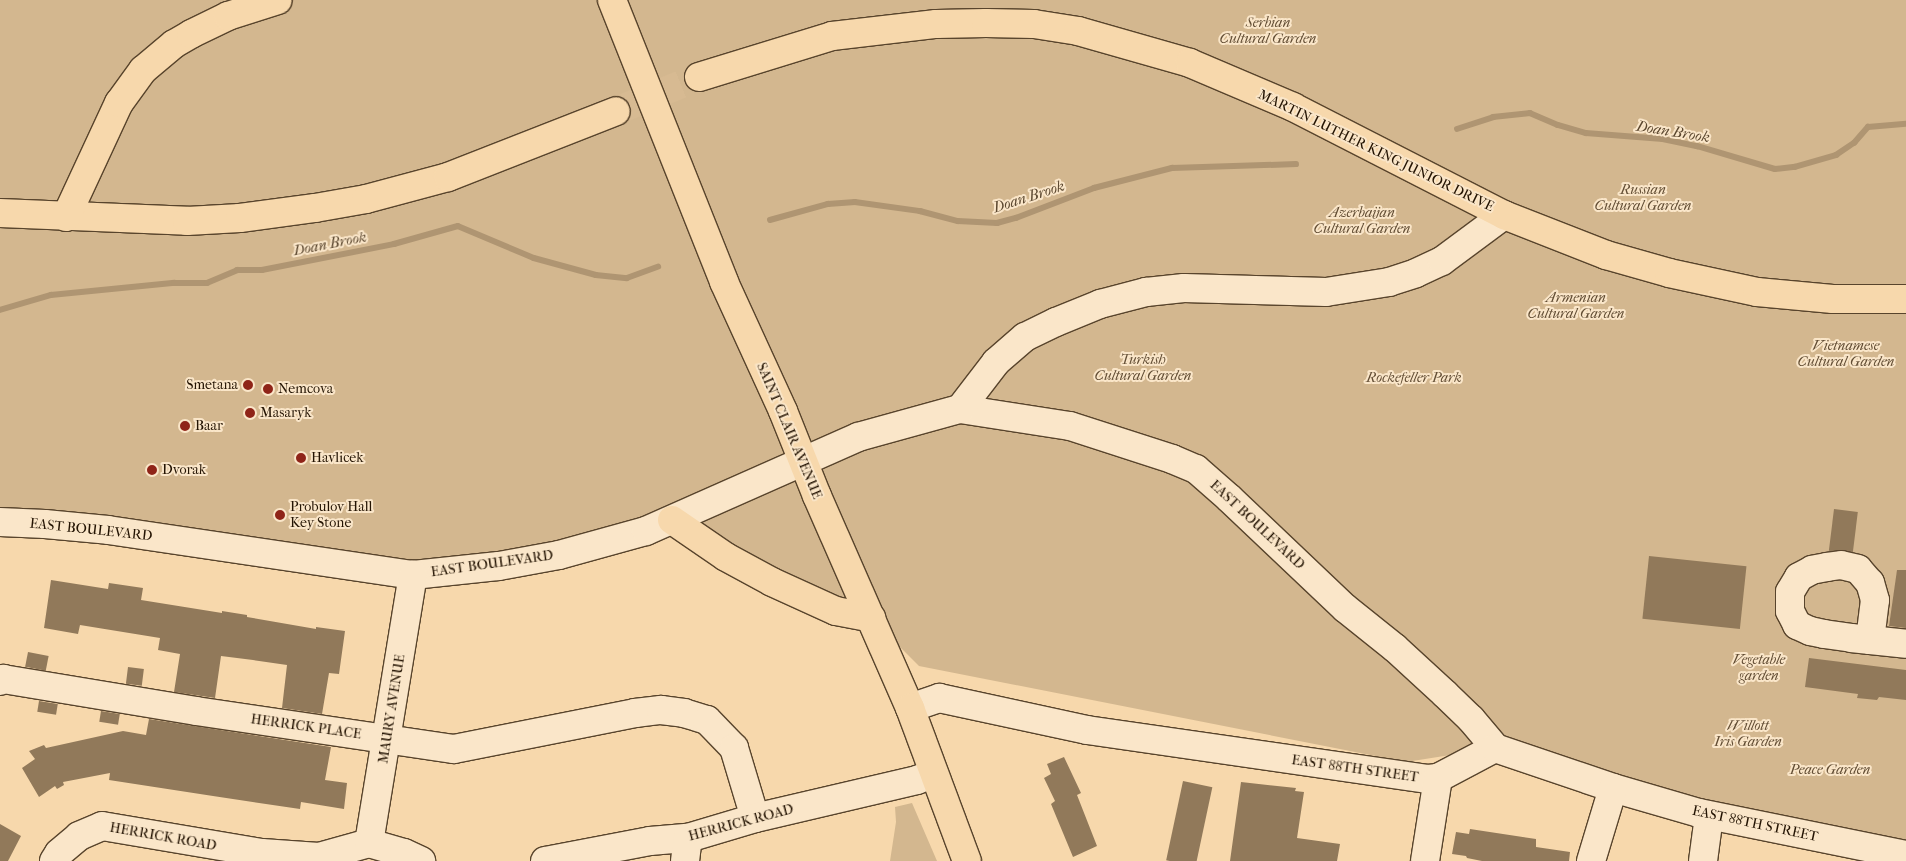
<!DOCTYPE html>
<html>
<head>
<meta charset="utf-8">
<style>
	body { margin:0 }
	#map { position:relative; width:1906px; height:861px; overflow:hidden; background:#f7d8ac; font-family:"IM FELL French Canon",serif }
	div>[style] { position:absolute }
	.green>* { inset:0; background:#d3b78f }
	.stream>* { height:5.5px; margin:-2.75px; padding:0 2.75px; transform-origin:2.75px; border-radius:2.75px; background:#af9572 }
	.building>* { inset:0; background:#91795a; transform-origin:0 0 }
	.major-tunnel>* { height:28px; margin-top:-14px; transform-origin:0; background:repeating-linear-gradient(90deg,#d7ba92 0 28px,transparent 0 42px) }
	.roads { filter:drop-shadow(1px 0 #58442c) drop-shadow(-1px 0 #58442c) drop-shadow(0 1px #58442c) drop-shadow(0 -1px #58442c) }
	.minor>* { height:28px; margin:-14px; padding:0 14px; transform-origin:14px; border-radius:14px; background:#fae6c9 }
	.major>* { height:28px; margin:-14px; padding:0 14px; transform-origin:14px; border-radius:14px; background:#f7d8ac }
	.dots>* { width:14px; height:14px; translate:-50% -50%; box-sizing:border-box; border:2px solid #fae6c9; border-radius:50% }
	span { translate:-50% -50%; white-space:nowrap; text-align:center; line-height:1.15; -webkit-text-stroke:4px #fae6c9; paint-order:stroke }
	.park-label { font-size:14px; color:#614c33; font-style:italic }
	.street-label { font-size:14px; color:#231302 }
	.poi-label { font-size:14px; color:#231302 }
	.right { translate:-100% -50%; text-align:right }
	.left { translate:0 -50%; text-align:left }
	.water-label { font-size:15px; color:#5b472f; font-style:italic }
</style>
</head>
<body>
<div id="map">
	<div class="green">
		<div style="clip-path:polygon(0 0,1906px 0,1906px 847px,1699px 813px,1495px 748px,1406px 762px,919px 666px,871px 618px,672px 520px,499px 566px,357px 567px,0 527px)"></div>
		<div style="clip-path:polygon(912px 803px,937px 861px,890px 861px,896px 822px,895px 807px)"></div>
	</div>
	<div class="stream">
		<div style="left:1457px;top:129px;width:38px;rotate:-18deg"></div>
		<div style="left:1493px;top:117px;width:37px;rotate:-6deg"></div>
		<div style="left:1530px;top:113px;width:30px;rotate:23deg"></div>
		<div style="left:1558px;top:125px;width:29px;rotate:16deg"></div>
		<div style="left:1586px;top:133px;width:77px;rotate:4.5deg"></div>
		<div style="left:1663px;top:139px;width:35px;rotate:12deg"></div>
		<div style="left:1697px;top:146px;width:81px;rotate:16.4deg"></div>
		<div style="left:1775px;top:169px;width:20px;rotate:-6deg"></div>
		<div style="left:1795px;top:167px;width:43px;rotate:-16.3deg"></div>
		<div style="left:1836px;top:155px;width:22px;rotate:-34deg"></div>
		<div style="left:1854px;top:143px;width:21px;rotate:-49deg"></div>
		<div style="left:1868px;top:127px;width:38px;rotate:-5deg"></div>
		<div style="left:770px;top:220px;width:60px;rotate:-15.4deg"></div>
		<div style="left:828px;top:204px;width:27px;rotate:-4deg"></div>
		<div style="left:855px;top:202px;width:66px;rotate:7.9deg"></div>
		<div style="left:920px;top:211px;width:39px;rotate:15deg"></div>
		<div style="left:958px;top:221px;width:39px;rotate:3deg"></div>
		<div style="left:997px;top:223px;width:20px;rotate:-15deg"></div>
		<div style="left:1016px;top:218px;width:84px;rotate:-21deg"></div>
		<div style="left:1094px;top:188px;width:81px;rotate:-14.4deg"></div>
		<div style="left:1172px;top:168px;width:124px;rotate:-1.8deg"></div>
		<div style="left:0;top:310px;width:53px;rotate:-16.4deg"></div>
		<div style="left:51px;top:295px;width:124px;rotate:-5.6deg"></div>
		<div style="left:174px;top:283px;width:33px"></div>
		<div style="left:207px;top:283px;width:33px;rotate:-23deg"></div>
		<div style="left:237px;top:270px;width:25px"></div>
		<div style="left:262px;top:270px;width:135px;rotate:-11.1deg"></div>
		<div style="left:394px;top:244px;width:66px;rotate:-15.7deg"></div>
		<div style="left:458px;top:226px;width:82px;rotate:22.8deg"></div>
		<div style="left:534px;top:258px;width:64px;rotate:15.3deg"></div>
		<div style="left:596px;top:275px;width:31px;rotate:6deg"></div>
		<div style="left:627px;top:278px;width:33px;rotate:-20deg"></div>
	</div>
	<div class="building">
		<div style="left:1834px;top:509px;width:24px;height:42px;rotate:7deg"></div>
		<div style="left:1649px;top:556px;width:98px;height:63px;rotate:6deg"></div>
		<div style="clip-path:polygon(1897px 570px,1906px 570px,1906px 628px,1889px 626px)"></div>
		<div style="clip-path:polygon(51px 580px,108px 589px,109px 583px,143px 588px,141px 600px,222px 613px,222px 611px,247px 615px,247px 617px,316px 629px,316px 627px,345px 631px,339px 674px,329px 673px,322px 714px,282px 708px,287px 665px,253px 660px,221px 656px,215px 698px,174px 692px,180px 654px,158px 650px,160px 638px,80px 625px,78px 634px,44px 628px)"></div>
		<div style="left:28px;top:652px;width:21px;height:15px;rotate:11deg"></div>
		<div style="clip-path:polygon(1809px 658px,1906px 670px,1906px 700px,1879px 697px,1877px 700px,1857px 698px,1858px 694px,1805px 687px)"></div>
		<div style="left:128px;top:667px;width:16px;height:17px;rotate:7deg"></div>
		<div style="left:39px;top:701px;width:19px;height:11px;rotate:9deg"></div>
		<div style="left:101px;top:711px;width:19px;height:11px;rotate:9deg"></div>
		<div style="clip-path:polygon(149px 719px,331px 747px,325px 780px,347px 783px,344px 809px,301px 802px,300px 809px,213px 796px,109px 780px,110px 773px,63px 782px,64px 785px,57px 789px,55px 786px,39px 797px,22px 768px,35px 759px,29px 751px,44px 745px,46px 748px,123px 731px,146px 735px)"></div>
		<div style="clip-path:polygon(1064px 757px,1081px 793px,1077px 795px,1097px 846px,1073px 857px,1051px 804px,1055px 801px,1044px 778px,1051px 774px,1047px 764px)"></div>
		<div style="left:1183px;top:781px;width:30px;height:81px;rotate:12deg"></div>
		<div style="clip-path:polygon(1241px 782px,1296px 788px,1295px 791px,1304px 792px,1297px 838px,1340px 844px,1337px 861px,1230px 861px)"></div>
		<div style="clip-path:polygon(0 824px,21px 836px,8px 861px,0 861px)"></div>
		<div style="clip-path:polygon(1470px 829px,1536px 839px,1536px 847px,1570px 852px,1569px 861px,1482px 861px,1467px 858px,1466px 856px,1452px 854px,1456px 832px,1469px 834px)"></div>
	</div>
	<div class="major-tunnel">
		<div style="left:616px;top:111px;width:90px;rotate:-22.3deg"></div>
	</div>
	<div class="roads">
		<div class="minor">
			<div style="left:960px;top:409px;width:111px;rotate:8.8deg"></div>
			<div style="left:1070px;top:426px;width:107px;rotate:17.9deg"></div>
			<div style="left:1172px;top:459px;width:26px;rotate:23deg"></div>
			<div style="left:1196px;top:469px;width:44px;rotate:41.3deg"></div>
			<div style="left:1229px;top:498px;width:160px;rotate:43.5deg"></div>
			<div style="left:1345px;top:608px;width:64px;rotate:38.7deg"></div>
			<div style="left:1395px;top:648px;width:68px;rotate:42.6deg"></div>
			<div style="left:1445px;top:694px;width:36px;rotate:44deg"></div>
			<div style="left:1471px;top:719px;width:38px;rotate:50deg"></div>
			<div style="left:0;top:522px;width:45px;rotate:2.5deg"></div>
			<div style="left:45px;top:524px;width:63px;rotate:5.4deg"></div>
			<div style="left:108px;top:530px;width:308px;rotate:8.4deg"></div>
			<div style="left:413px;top:575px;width:86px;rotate:-6deg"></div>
			<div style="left:499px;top:566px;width:61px;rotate:-10.4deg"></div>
			<div style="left:559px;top:555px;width:90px;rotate:-15.4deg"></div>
			<div style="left:646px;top:531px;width:232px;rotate:-23.9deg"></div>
			<div style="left:858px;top:437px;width:106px;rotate:-15.4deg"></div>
			<div style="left:960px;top:409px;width:59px;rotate:-52.5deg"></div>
			<div style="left:996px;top:362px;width:38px;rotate:-41deg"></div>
			<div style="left:1025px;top:337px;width:34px;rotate:-26deg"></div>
			<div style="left:1056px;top:322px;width:48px;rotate:-22.2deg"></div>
			<div style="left:1100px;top:304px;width:48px;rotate:-14.6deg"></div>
			<div style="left:1146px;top:292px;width:38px;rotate:-6deg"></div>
			<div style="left:1184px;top:288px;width:142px;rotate:1.6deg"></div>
			<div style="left:1326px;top:292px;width:64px;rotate:-9deg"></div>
			<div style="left:1389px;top:282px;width:28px;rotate:-18deg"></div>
			<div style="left:1416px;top:273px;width:29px;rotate:-25deg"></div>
			<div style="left:1442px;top:261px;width:77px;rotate:-36.6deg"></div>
			<div style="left:1870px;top:640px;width:40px;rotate:-82.9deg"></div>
			<div style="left:1875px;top:600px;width:18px;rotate:-106deg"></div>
			<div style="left:1870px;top:583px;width:18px;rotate:-131deg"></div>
			<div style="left:1858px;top:569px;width:17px;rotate:-167deg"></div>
			<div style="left:1841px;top:565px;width:14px;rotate:172deg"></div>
			<div style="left:1827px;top:567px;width:15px;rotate:169deg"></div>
			<div style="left:1812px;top:570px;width:15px;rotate:152deg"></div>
			<div style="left:1799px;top:577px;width:17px;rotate:121deg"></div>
			<div style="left:1790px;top:592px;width:19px;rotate:90deg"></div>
			<div style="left:1790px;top:611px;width:16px;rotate:63deg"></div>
			<div style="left:1797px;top:625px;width:14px;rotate:25deg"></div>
			<div style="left:1810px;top:631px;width:14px;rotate:12deg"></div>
			<div style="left:1824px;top:634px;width:27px;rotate:8deg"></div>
			<div style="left:1851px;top:638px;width:19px;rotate:6deg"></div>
			<div style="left:1870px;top:640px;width:36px;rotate:6deg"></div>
			<div style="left:0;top:681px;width:4px;rotate:-34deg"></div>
			<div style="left:3px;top:679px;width:196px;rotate:9.4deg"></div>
			<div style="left:196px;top:711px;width:261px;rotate:8.4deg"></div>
			<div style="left:454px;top:749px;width:185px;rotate:-11.2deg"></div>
			<div style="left:635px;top:713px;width:26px;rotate:-7deg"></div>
			<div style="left:661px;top:710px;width:23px;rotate:7deg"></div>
			<div style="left:684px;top:713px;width:24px;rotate:17deg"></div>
			<div style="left:707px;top:720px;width:39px;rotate:46deg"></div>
			<div style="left:734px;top:748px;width:73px;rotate:73.3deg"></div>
			<div style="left:910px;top:708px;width:31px;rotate:-19deg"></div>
			<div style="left:939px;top:698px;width:151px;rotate:12.2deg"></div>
			<div style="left:1087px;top:730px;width:345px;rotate:8.2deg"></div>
			<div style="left:1428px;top:779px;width:10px;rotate:-6deg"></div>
			<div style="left:1438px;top:778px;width:64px;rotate:-27.8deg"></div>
			<div style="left:1495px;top:748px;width:125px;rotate:18.7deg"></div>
			<div style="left:1613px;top:788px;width:90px;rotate:16.2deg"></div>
			<div style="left:1699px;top:813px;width:211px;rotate:11.5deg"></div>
			<div style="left:369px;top:843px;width:272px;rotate:-80.7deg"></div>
			<div style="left:54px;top:861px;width:9px;rotate:-58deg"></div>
			<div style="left:59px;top:853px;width:26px;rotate:-40deg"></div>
			<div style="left:79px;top:836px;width:25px;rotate:-23deg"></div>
			<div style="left:102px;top:826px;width:162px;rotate:9.6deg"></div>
			<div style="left:262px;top:853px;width:57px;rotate:4deg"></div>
			<div style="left:319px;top:857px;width:52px;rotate:-15.6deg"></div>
			<div style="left:369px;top:843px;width:36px;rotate:16deg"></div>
			<div style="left:404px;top:853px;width:19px;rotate:25deg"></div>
			<div style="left:545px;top:861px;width:107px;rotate:-10.8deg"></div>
			<div style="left:650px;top:841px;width:38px;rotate:-5deg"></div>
			<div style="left:688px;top:838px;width:70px;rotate:-16.6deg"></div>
			<div style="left:755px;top:818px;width:166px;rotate:-13.2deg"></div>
			<div style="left:917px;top:780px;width:18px;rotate:-22deg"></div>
			<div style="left:685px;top:861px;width:23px;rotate:-83deg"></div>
			<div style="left:1425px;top:861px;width:84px;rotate:-81.1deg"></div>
			<div style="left:1591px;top:861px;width:76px;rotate:-73.2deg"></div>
			<div style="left:1703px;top:861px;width:45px;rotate:-82.4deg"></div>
		</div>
		<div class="major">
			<div style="left:612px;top:0;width:303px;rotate:68.3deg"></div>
			<div style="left:724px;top:282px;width:142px;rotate:65.4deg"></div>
			<div style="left:783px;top:411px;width:92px;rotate:68.2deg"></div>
			<div style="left:817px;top:496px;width:232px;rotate:66.3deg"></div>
			<div style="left:910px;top:708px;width:163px;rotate:69.6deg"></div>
			<div style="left:699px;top:77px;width:139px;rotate:-17.1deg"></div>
			<div style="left:832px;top:36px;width:105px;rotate:-6.6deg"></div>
			<div style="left:936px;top:24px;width:50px;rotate:-1.1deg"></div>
			<div style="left:986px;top:23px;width:48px;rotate:1.2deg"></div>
			<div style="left:1034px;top:24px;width:45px;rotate:9deg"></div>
			<div style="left:1078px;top:31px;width:116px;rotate:15.9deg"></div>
			<div style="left:1190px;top:63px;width:112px;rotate:23.1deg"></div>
			<div style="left:1293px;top:107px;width:237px;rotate:27.1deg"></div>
			<div style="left:1504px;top:215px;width:110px;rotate:21.4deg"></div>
			<div style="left:1606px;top:255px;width:66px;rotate:15.9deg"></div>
			<div style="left:1669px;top:273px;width:90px;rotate:12.2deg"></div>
			<div style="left:1757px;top:292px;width:76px;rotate:5.3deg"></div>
			<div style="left:1833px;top:299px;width:73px"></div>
			<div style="left:0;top:213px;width:187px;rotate:2.4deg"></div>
			<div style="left:187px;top:221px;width:53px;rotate:-3.2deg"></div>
			<div style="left:240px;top:218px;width:76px;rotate:-7.6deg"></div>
			<div style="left:315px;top:208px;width:52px;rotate:-10deg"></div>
			<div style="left:366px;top:199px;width:85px;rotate:-15deg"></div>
			<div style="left:448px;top:177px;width:180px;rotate:-21.4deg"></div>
			<div style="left:66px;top:217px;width:126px;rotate:-65.1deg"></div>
			<div style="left:119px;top:103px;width:41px;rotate:-54deg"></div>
			<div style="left:143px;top:70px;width:40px;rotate:-40deg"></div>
			<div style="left:174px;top:44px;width:20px;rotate:-30deg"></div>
			<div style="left:191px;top:34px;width:41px;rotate:-25.9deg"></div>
			<div style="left:228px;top:16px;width:52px;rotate:-17.7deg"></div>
			<div style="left:672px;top:520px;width:65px;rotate:34.4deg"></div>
			<div style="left:726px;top:557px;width:52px;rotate:28.5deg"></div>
			<div style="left:772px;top:582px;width:70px;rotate:24.4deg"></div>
			<div style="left:836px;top:611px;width:36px;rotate:11deg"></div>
		</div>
	</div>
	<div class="dots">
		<div style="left:248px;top:385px;background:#8f2418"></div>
		<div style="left:268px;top:389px;background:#8f2418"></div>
		<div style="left:250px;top:413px;background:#8f2418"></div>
		<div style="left:185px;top:426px;background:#8f2418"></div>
		<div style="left:301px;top:458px;background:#8f2418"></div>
		<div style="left:152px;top:470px;background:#8f2418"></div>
		<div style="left:280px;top:515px;background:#8f2418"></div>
	</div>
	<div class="park-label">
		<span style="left:1268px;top:31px">Serbian<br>Cultural Garden</span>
		<span style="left:1643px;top:198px">Russian<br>Cultural Garden</span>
		<span style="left:1362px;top:221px">Azerbaijan<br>Cultural Garden</span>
		<span style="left:1576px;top:306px">Armenian<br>Cultural Garden</span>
		<span style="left:1846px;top:354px">Vietnamese<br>Cultural Garden</span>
		<span style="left:1143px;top:368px">Turkish<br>Cultural Garden</span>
		<span style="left:1414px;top:378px">Rockefeller Park</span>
		<span style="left:1759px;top:668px">Vegetable<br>garden</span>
		<span style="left:1748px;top:734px">Willott<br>Iris Garden</span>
		<span style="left:1830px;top:770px">Peace Garden</span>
	</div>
	<div class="street-label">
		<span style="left:1376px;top:151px;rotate:26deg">MARTIN LUTHER KING JUNIOR DRIVE</span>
		<span style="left:789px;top:431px;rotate:67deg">SAINT CLAIR AVENUE</span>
		<span style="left:1257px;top:525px;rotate:43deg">EAST BOULEVARD</span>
		<span style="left:91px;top:530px;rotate:6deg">EAST BOULEVARD</span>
		<span style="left:492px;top:564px;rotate:-8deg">EAST BOULEVARD</span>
		<span style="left:392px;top:709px;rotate:-81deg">MAURY AVENUE</span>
		<span style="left:306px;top:727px;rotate:8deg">HERRICK PLACE</span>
		<span style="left:1355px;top:769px;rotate:8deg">EAST 88TH STREET</span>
		<span style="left:741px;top:823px;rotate:-15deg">HERRICK ROAD</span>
		<span style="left:1755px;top:824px;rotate:12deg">EAST 88TH STREET</span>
		<span style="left:163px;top:837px;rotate:10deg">HERRICK ROAD</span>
	</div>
	<div class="poi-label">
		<span class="right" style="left:238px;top:385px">Smetana</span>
		<span class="left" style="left:278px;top:389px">Nemcova</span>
		<span class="left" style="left:260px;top:413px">Masaryk</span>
		<span class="left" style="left:195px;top:426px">Baar</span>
		<span class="left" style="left:311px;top:458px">Havlicek</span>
		<span class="left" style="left:162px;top:470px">Dvorak</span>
		<span class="left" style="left:290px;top:515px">Probulov Hall<br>Key Stone</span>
	</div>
	<div class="water-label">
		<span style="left:1673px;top:132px;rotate:9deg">Doan Brook</span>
		<span style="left:1029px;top:197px;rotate:-18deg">Doan Brook</span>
		<span style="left:330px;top:244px;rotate:-11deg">Doan Brook</span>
	</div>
</div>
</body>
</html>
